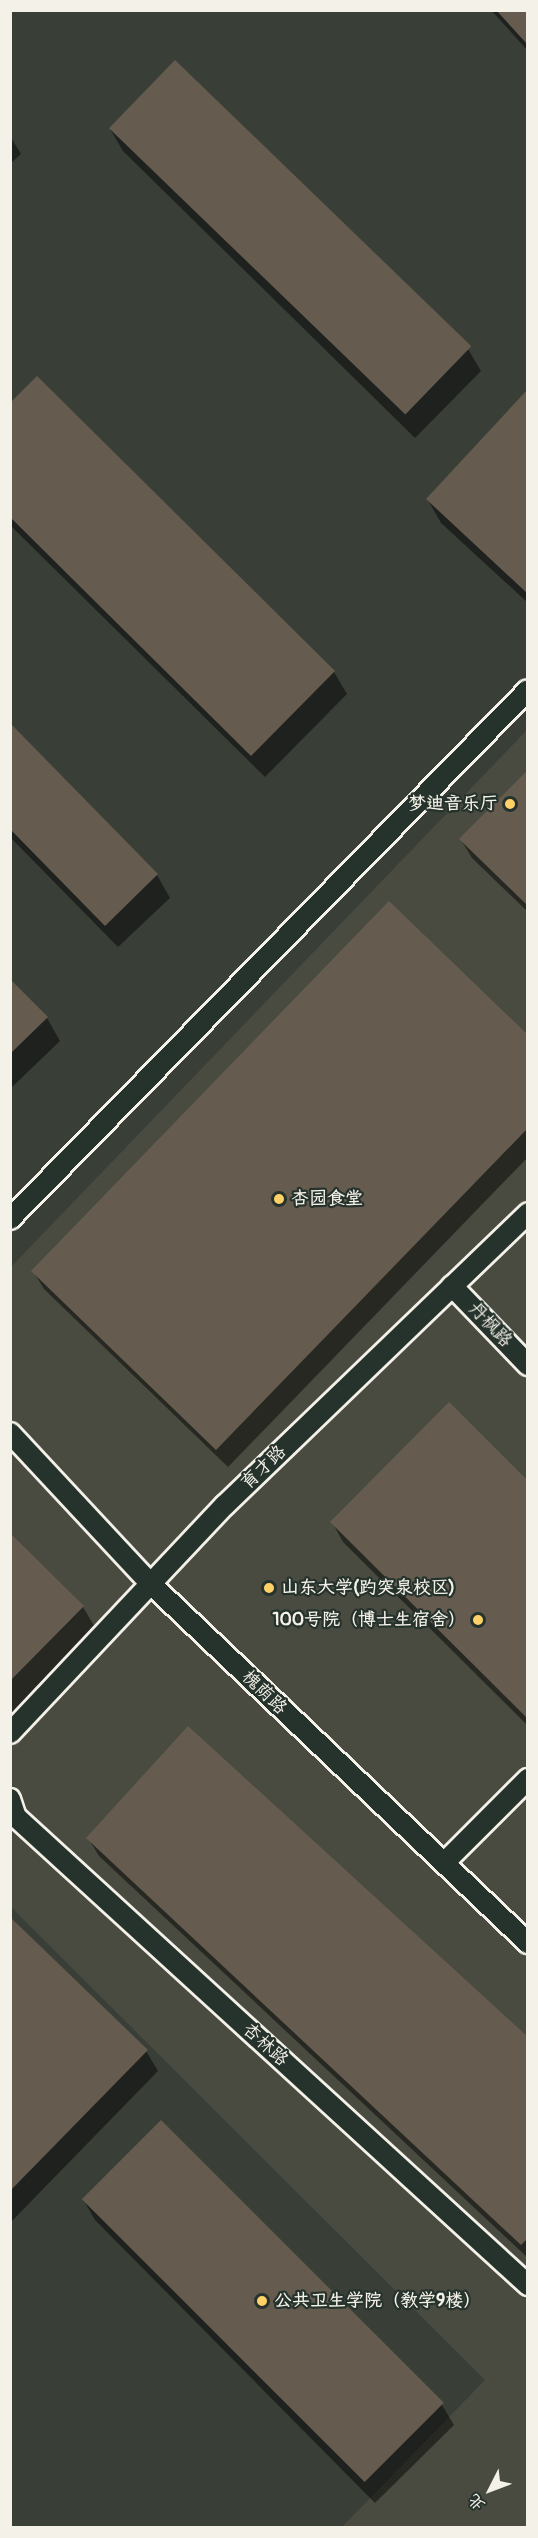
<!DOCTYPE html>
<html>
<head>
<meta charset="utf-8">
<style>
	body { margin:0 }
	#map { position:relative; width:538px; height:2538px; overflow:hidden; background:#393f37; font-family:Pangolin,"LXGW WenKai TC",sans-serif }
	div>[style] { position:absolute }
	.built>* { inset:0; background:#494b41 }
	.shadow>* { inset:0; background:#0007 }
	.building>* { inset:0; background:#655c4f; transform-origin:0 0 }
	.roads { filter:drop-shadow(2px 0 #f4f1e8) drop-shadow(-2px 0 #f4f1e8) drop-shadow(0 2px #f4f1e8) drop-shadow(0 -2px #f4f1e8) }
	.service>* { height:20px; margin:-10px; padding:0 10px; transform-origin:10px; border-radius:10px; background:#26332d }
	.dots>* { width:16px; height:16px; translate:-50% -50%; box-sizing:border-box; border:3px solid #26332d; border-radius:50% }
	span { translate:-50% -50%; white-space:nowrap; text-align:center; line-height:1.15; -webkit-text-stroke:4.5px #26332d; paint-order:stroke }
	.poi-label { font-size:18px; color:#f4f1e8; font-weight:700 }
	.right { translate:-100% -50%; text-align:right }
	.left { translate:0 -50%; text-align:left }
	.street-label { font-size:18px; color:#f4f1e8 }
	.frame { position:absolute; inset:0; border:12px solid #f4f1e8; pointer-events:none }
	.north { position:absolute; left:460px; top:2460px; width:60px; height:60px; -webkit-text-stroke:4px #26332d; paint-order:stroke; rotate:228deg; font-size:16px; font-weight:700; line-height:24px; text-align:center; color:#f4f1e8 }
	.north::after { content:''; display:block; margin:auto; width:21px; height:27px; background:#f4f1e8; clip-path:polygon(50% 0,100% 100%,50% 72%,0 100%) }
</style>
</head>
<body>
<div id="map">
	<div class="built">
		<div style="clip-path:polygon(527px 730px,527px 2527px,342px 2527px,485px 2380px,11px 1907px,10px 1268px)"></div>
	</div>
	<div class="shadow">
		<div style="clip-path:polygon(491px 10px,528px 10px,528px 51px)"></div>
		<div style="clip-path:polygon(110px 129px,468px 349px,481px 371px,415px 438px,123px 151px)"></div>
		<div style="clip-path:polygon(10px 136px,21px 154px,10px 164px)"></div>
		<div style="clip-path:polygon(528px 391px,528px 603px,441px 523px,428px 500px)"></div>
		<div style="clip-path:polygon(10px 405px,334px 672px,347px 694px,265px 777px,10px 525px)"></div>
		<div style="clip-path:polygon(10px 725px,157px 875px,170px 898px,118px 947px,10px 837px)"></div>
		<div style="clip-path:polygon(528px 772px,528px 912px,472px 858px,461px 840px)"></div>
		<div style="clip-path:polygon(10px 981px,47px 1018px,60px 1041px,10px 1089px)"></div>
		<div style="clip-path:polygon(528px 1037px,528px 1157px,228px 1467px,44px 1289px,33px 1271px)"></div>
		<div style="clip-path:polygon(528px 1483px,528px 1726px,343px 1542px,332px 1522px)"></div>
		<div style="clip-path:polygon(10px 1535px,83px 1607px,96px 1629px,10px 1716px)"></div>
		<div style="clip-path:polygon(88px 1838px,528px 2039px,528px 2258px,99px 1856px)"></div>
		<div style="clip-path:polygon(10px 1919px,146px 2051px,158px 2071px,10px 2223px)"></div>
		<div style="clip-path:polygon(83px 2199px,442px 2405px,454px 2425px,375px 2503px,95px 2220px)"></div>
	</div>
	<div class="building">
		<div style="clip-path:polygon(496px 10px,528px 10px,528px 45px)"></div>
		<div style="left:175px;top:60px;width:412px;height:95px;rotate:44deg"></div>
		<div style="clip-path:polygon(37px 376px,335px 671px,251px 756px,10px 517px,10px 403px)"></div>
		<div style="clip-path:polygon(528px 389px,528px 594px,426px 499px)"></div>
		<div style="clip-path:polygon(10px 723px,158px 874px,105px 926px,10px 829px)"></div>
		<div style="clip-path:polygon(528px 770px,528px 906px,459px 839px)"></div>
		<div style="clip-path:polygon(389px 901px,528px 1035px,528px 1128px,216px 1450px,31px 1271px)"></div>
		<div style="clip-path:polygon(10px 979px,48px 1017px,10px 1054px)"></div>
		<div style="clip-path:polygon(449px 1402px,528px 1481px,528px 1719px,330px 1522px)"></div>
		<div style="clip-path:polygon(10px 1533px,84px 1606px,10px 1681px)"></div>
		<div style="clip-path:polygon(188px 1726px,528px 2037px,528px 2238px,521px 2245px,86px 1838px)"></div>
		<div style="clip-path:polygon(10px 1917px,148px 2050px,10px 2191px)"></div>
		<div style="left:161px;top:2120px;width:400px;height:112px;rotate:45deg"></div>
	</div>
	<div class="roads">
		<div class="service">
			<div style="left:10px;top:1219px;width:740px;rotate:-45.6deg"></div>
			<div style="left:452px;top:1286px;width:110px;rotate:46.1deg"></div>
			<div style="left:10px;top:1433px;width:207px;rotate:47deg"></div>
			<div style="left:151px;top:1584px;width:521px;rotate:43.6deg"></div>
			<div style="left:10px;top:1733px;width:313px;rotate:-46.7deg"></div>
			<div style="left:225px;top:1505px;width:421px;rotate:-43.9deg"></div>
			<div style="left:10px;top:1799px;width:19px;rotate:72deg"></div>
			<div style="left:16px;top:1817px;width:694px;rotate:42.43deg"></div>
			<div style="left:444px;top:1863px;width:119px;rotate:-45deg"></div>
		</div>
	</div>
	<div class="dots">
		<div style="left:510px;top:804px;background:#ffd166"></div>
		<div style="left:279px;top:1199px;background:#ffd166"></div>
		<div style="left:269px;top:1588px;background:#ffd166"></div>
		<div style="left:478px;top:1620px;background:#ffd166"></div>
		<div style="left:262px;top:2301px;background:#ffd166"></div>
	</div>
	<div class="poi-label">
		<span class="right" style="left:498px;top:804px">梦迪音乐厅</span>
		<span class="left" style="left:291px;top:1199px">杏园食堂</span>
		<span class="left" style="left:281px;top:1588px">山东大学(趵突泉校区)</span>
		<span class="right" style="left:466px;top:1620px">100号院（博士生宿舍）</span>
		<span class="left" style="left:274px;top:2301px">公共卫生学院（教学9楼）</span>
	</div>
	<div class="street-label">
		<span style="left:490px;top:1325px;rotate:47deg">丹枫路</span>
		<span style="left:264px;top:1468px;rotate:-44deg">育才路</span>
		<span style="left:264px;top:1693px;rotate:44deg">槐荫路</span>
		<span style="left:265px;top:2045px;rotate:42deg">杏林路</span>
	</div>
	<div class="frame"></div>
	<div class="north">北</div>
</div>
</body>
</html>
